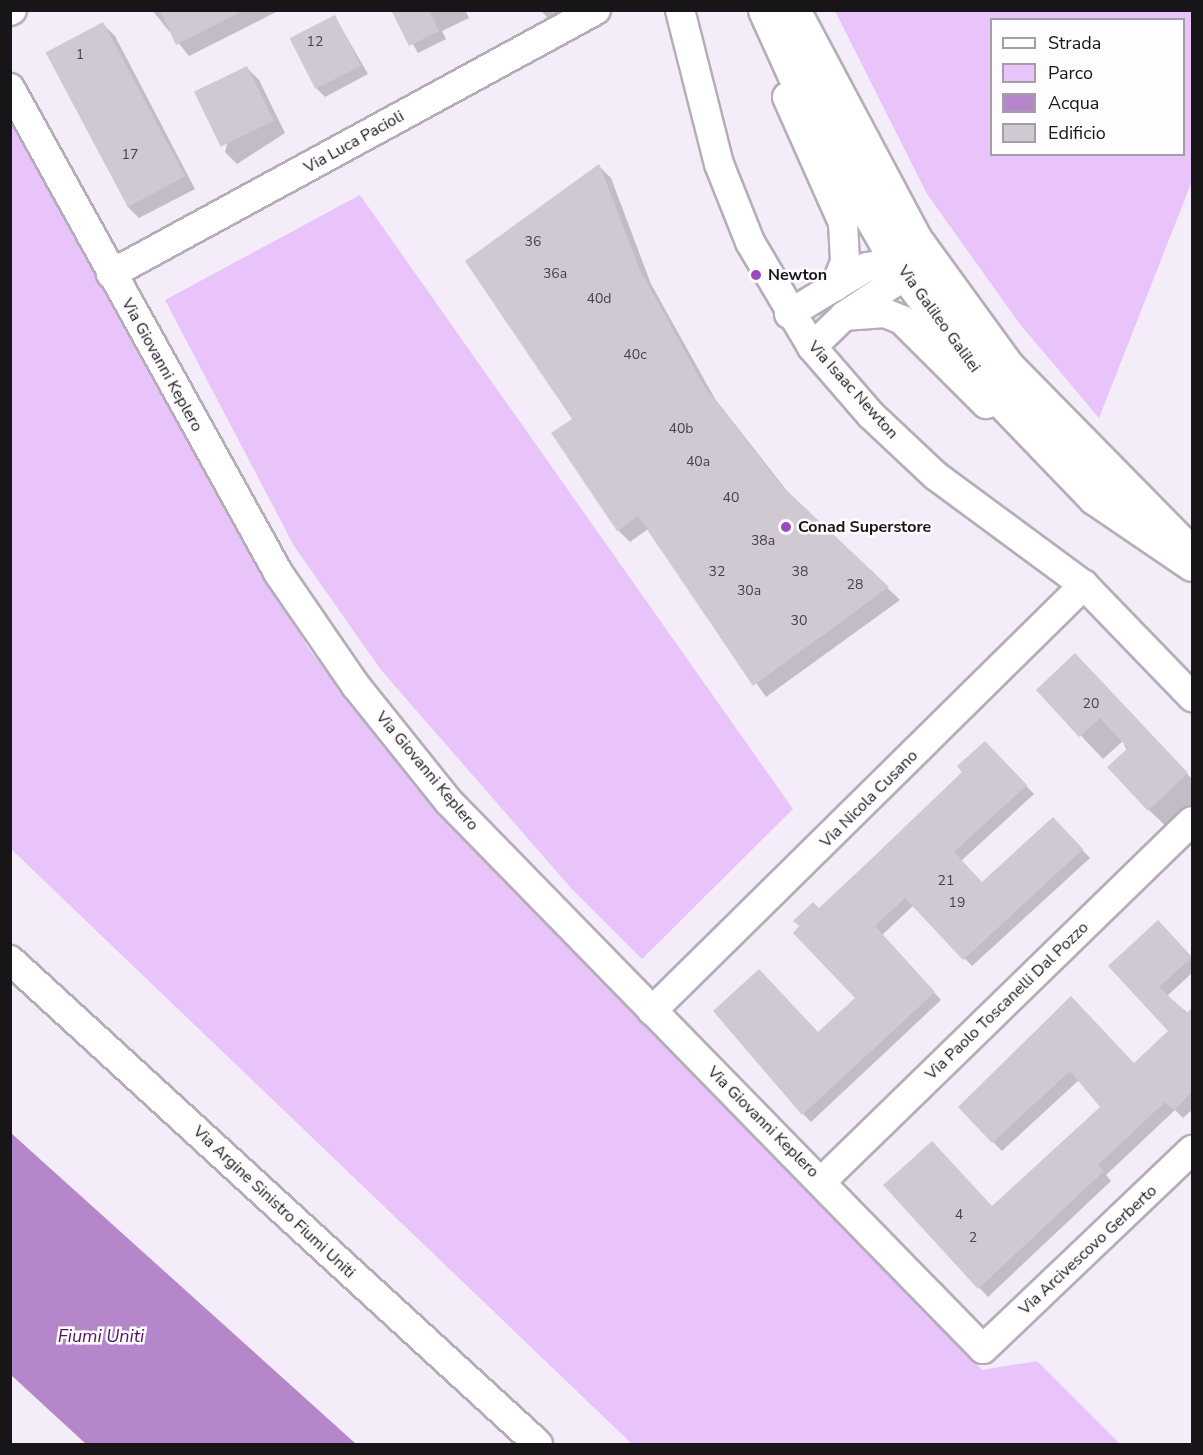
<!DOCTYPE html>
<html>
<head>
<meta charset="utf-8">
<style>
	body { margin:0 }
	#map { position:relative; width:1203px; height:1455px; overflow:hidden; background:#f4ecf8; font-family:"Nunito Sans",sans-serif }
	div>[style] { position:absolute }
	.green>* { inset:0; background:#e9c4fa }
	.water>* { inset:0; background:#b586c9 }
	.shadow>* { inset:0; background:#0003 }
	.building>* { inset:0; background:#d0c9d3; transform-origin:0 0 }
	.roads { filter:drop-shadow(2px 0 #b5aeb9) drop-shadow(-2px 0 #b5aeb9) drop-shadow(0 2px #b5aeb9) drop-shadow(0 -2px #b5aeb9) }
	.minor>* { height:28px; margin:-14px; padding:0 14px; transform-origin:14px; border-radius:14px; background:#fff }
	.secondary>* { height:33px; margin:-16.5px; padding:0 16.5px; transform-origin:16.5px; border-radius:16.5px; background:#fff }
	.dots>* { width:16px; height:16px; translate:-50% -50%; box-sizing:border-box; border:3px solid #fefcfe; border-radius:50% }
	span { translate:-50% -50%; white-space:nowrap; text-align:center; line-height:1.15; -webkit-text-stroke:5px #fefcfe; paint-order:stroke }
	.number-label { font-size:14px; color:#464248 }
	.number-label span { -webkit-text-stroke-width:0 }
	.street-label { font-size:16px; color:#181519 }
	.poi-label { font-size:16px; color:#181519; font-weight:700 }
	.left { translate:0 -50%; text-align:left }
	.water-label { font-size:18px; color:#501466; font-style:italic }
	.frame { position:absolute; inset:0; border:12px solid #181519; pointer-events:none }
	.legend { position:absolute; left:990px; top:18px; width:195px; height:138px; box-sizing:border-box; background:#fefcfe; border:2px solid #a2a0a2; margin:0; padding:8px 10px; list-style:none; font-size:18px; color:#181519 }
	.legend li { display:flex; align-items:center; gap:12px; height:30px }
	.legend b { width:30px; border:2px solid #a2a0a2 }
</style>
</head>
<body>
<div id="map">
	<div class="green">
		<div style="clip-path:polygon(evenodd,835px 11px,1192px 11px,1192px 181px,1099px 418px,1019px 323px,927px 194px,835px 11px,992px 20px,1184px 20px,1184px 154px,992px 154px,992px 20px)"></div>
		<div style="clip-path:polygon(10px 119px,308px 648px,430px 802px,982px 1370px,1037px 1361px,1120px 1444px,632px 1444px,11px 849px)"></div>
		<div style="clip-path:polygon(360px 195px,793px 809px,642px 959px,571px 888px,381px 670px,294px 546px,165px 300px)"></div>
	</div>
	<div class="water">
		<div style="clip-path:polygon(11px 1133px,356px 1444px,86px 1444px,11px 1375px)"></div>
	</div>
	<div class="shadow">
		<div style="clip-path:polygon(152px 10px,280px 10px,189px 56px)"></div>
		<div style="clip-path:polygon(393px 10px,465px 10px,469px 18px,442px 31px,446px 39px,418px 53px)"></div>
		<div style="clip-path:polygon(540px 10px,593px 10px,559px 29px)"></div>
		<div style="clip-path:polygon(335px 17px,368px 74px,325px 97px,317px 89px)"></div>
		<div style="clip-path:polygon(103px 24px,115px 36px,195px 189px,139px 218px,127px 206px)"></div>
		<div style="clip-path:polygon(247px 68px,259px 80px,285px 133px,237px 164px,225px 152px)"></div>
		<div style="clip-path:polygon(599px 166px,611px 178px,651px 284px,715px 399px,791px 496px,900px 600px,766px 697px,648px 529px,630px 542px,618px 530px,574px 420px)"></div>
		<div style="clip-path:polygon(1097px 678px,1192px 779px,1192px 813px,1172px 832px,1149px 810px,1123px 741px,1103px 759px,1038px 690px)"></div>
		<div style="clip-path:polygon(985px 743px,1034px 794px,961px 861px,983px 884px,1061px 827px,1090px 858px,972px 966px,914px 905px,882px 935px,941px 1000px,811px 1122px,803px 1114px,819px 1034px,857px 998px,819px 910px,964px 772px)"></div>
		<div style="clip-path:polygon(1167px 931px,1192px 959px,1192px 973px,1167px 996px,1192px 1016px,1192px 1110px,1183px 1118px,1175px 1110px,1106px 1175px,1111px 1181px,988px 1297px,885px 1186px,993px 1208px,1102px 1107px,1079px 1080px,1002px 1151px,993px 1142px,1071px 998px,1134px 1065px,1170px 1031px,1110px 966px)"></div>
	</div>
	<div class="building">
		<div style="clip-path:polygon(160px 10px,244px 10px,176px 45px)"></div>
		<div style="clip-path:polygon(391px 10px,429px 10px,439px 31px,409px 46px)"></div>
		<div style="left:335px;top:15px;width:57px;height:51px;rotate:63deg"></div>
		<div style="left:103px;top:22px;width:175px;height:65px;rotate:62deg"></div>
		<div style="left:247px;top:66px;width:61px;height:59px;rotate:64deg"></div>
		<div style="clip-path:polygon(599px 164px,640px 270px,704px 386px,781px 485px,889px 587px,753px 686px,638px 516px,617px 531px,551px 433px,572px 419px,465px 261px)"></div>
		<div style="clip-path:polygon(1075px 653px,1188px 773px,1148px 811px,1107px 767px,1128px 748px,1100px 718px,1079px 737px,1036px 690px)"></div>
		<div style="clip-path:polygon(985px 741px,1027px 785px,954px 852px,982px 882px,1053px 817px,1083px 849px,963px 960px,905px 898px,875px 926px,935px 992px,802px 1115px,713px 1011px,759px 969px,818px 1032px,855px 998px,793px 933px,799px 926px,793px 921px,813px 902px,819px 908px,866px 864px,962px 772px,957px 766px)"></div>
		<div style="clip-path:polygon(1158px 920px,1192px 957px,1159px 987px,1187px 1013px,1192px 1008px,1192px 1092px,1174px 1110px,1165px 1102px,1098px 1165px,1104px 1171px,978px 1289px,883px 1185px,932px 1141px,992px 1206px,1100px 1107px,1070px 1071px,992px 1143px,958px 1107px,1071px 996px,1134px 1063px,1168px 1031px,1108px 966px)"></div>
	</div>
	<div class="roads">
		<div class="minor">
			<div style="left:680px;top:10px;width:159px;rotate:75.8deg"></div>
			<div style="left:719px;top:164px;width:84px;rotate:68.3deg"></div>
			<div style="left:750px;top:242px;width:122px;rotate:59.4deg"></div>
			<div style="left:812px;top:347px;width:90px;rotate:49.1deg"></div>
			<div style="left:871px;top:415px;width:89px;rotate:43.2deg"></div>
			<div style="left:936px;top:476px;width:184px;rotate:36.4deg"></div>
			<div style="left:1084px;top:585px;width:156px;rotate:46deg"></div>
			<div style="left:10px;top:11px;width:2px;rotate:-27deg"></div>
			<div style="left:10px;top:88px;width:555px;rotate:61.04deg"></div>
			<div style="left:279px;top:574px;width:136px;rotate:55.5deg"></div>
			<div style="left:356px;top:686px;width:149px;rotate:51.3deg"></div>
			<div style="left:449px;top:802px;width:764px;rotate:45.69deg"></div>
			<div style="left:983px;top:1349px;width:289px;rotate:-43.6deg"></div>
			<div style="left:787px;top:97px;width:138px;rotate:66deg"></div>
			<div style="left:843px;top:223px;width:39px;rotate:87deg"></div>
			<div style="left:845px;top:262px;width:27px;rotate:112deg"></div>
			<div style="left:111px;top:274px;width:552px;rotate:-28.56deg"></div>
			<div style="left:789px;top:314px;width:91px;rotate:-31.1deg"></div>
			<div style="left:867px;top:267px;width:30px;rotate:-9deg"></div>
			<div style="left:897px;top:262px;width:19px;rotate:18deg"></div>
			<div style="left:844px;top:316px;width:41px;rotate:-4.2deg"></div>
			<div style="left:885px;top:313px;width:18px;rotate:22deg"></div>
			<div style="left:902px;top:320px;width:119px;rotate:45deg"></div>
			<div style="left:812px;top:347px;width:45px;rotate:-44.1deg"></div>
			<div style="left:844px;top:316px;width:58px;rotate:-33.7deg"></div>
			<div style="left:892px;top:284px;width:9px;rotate:-49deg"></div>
			<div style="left:898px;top:277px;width:30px;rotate:-88deg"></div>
			<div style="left:10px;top:960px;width:716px;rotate:42.51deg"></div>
			<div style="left:652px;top:1011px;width:607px;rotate:-44.6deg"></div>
			<div style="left:822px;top:1181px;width:516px;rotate:-44.22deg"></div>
		</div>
		<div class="secondary">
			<div style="left:765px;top:10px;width:119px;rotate:65.6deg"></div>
			<div style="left:814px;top:118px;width:166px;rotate:60deg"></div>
			<div style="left:897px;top:262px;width:159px;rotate:53.7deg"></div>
			<div style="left:991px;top:390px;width:150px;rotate:46.1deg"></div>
			<div style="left:1095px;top:498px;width:117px;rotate:34.2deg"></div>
			<div style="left:793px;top:10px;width:258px;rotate:62deg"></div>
			<div style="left:914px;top:238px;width:158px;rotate:54deg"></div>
			<div style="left:1007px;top:366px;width:251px;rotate:45.5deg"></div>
		</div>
	</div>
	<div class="dots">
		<div style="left:756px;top:275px;background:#9a4aba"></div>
		<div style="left:786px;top:527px;background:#9a4aba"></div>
	</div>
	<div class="number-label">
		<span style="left:315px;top:42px">12</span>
		<span style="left:80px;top:55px">1</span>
		<span style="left:130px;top:155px">17</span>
		<span style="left:533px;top:242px">36</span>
		<span style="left:555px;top:274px">36a</span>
		<span style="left:599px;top:299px">40d</span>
		<span style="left:635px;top:355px">40c</span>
		<span style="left:681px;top:429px">40b</span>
		<span style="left:698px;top:462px">40a</span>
		<span style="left:731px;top:498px">40</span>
		<span style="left:763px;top:541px">38a</span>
		<span style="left:717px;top:572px">32</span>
		<span style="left:800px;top:572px">38</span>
		<span style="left:855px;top:585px">28</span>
		<span style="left:749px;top:591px">30a</span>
		<span style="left:799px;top:621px">30</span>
		<span style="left:1091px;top:704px">20</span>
		<span style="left:946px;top:881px">21</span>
		<span style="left:957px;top:903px">19</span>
		<span style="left:959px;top:1215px">4</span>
		<span style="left:973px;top:1238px">2</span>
	</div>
	<div class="street-label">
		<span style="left:354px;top:142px;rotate:-29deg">Via Luca Pacioli</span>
		<span style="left:939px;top:319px;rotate:54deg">Via Galileo Galilei</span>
		<span style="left:162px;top:365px;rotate:61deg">Via Giovanni Keplero</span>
		<span style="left:853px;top:390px;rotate:48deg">Via Isaac Newton</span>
		<span style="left:427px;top:771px;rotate:50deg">Via Giovanni Keplero</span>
		<span style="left:869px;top:799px;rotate:-45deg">Via Nicola Cusano</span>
		<span style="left:1007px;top:1001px;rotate:-44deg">Via Paolo Toscanelli Dal Pozzo</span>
		<span style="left:763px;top:1122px;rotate:45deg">Via Giovanni Keplero</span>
		<span style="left:274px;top:1202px;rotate:43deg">Via Argine Sinistro Fiumi Uniti</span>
		<span style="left:1088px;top:1250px;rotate:-43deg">Via Arcivescovo Gerberto</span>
	</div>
	<div class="poi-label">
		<span class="left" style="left:768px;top:275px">Newton</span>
		<span class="left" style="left:798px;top:527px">Conad Superstore</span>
	</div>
	<div class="water-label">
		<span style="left:101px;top:1336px">Fiumi Uniti</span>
	</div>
	<div class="frame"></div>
	<ul class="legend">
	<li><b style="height:8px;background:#fff"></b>Strada</li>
	<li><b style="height:16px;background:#e9c4fa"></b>Parco</li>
	<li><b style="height:16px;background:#b586c9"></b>Acqua</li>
	<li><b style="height:16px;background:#d0c9d3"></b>Edificio</li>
	</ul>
</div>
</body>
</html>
